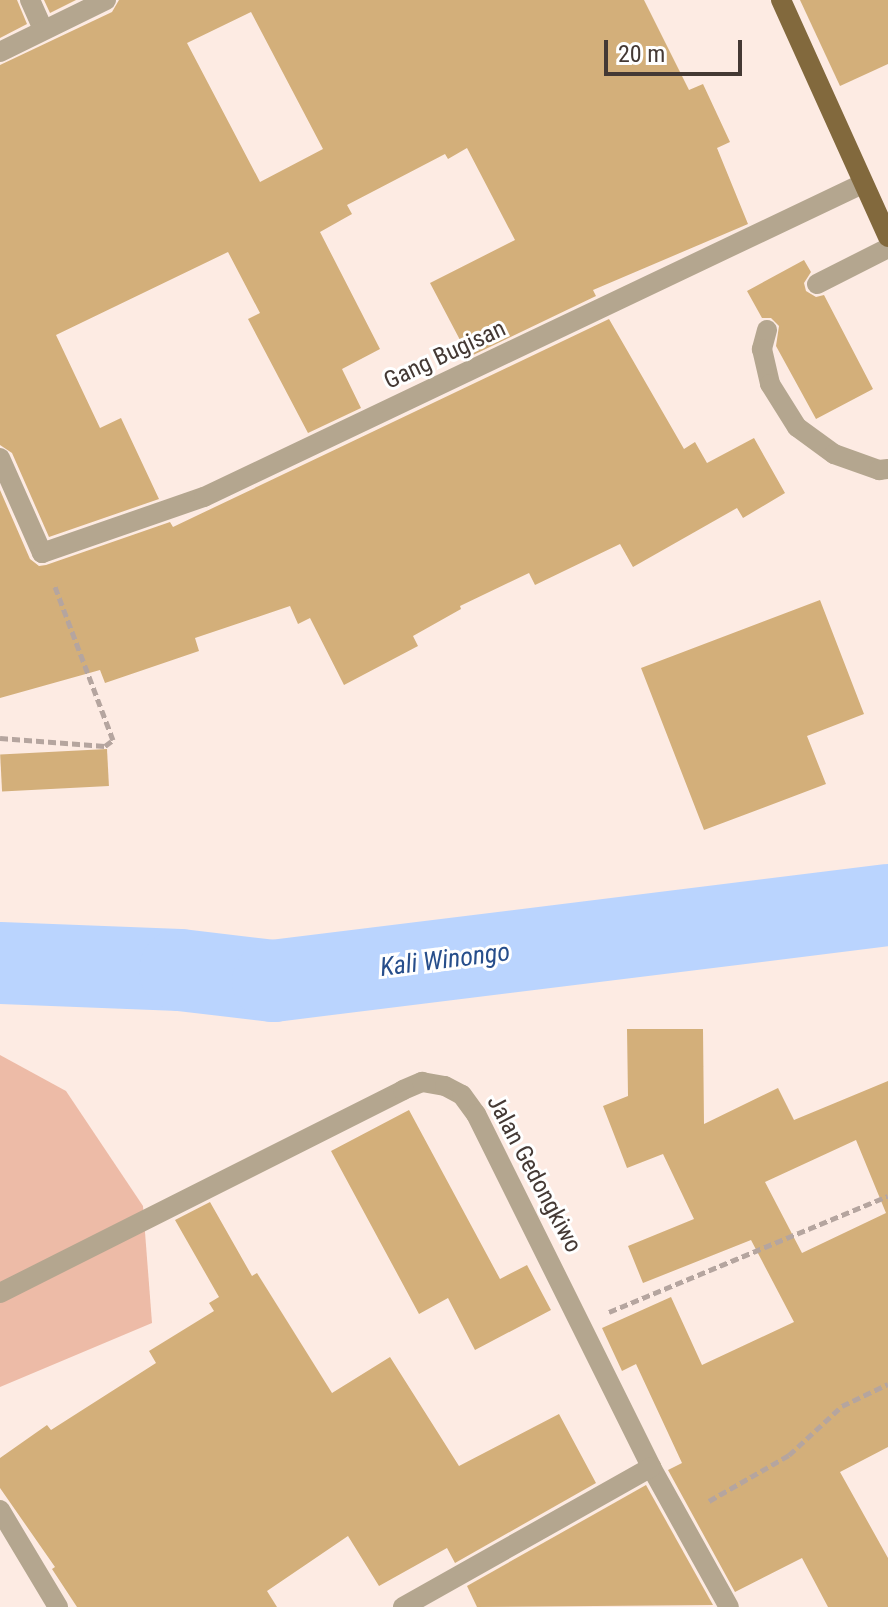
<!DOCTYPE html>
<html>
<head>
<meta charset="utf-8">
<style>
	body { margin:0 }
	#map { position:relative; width:888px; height:1607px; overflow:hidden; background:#fdebe3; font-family:"Roboto Condensed",sans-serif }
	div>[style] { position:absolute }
	.green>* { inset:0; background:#edbba7 }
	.river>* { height:82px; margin:-41px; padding:0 41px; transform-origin:41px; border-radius:41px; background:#bad4fe }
	.building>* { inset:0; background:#d3af7a; transform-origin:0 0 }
	.path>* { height:5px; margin-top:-2.5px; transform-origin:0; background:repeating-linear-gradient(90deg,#b5a59f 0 8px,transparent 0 12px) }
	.service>* { height:20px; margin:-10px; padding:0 10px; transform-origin:10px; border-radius:10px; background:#b4a68f }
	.minor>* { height:20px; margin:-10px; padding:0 10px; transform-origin:10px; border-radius:10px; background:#b4a68f }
	.primary>* { height:20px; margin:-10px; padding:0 10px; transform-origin:10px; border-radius:10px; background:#82693d }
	span { translate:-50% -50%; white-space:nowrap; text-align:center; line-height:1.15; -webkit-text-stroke:6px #fff; paint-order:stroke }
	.street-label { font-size:24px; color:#443934 }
	.water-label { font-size:26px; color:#274e8b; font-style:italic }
	.scale { position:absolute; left:604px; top:40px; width:138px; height:36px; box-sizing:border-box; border:4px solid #443934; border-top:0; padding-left:10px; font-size:24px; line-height:28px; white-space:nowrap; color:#443934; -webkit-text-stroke:6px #fff; paint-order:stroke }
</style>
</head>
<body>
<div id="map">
	<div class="green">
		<div style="clip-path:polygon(0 1055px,66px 1091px,143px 1206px,152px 1323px,0 1387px)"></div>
	</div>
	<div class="river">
		<div style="left:0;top:963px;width:180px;rotate:2.2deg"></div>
		<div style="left:180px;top:970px;width:94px;rotate:6.7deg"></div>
		<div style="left:273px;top:981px;width:620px;rotate:-7.04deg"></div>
	</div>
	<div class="building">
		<div style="clip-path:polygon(0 0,17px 0,27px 24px,0 38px)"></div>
		<div style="clip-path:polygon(44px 0,76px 0,50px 13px)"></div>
		<div style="clip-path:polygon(evenodd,119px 0,644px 0,689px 90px,703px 84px,730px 142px,717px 148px,748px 224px,593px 290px,596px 296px,469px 357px,430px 283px,515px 240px,467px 148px,448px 159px,445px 154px,347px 205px,352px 214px,320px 232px,380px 349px,342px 369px,361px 408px,308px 433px,248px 319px,260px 313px,228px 252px,56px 335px,100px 428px,121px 418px,159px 499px,49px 537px,12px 453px,0 445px,0 65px,112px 12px,119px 0,251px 12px,323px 149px,260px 182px,187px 43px,251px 12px)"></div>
		<div style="clip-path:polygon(800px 0,888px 0,888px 64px,840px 86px)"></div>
		<div style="clip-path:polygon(804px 260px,811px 272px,804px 283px,806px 291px,816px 297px,824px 295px,873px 389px,816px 419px,776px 346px,779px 326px,771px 318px,762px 318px,747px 291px)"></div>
		<div style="clip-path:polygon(609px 319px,684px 449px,695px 442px,707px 463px,754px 438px,785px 493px,743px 518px,737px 508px,633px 567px,620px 544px,535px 585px,529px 573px,460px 606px,461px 609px,413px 636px,418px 646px,344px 685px,310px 618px,298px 624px,290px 606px,195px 638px,199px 651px,105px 683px,100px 670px,0 698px,0 490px,30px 559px,39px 566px,46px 565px,170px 522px,173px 527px)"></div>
		<div style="clip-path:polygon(820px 600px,864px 714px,807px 736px,826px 784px,704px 830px,641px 668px)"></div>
		<div style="left:107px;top:749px;width:37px;height:107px;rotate:87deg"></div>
		<div style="clip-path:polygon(evenodd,627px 1029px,703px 1029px,704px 1124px,778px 1088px,794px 1120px,888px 1081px,888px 1447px,840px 1472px,888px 1558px,888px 1607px,828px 1607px,802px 1558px,735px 1592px,668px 1470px,682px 1463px,636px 1364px,622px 1371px,602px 1328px,671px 1297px,702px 1365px,794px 1322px,751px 1240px,643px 1283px,628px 1246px,694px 1219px,663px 1154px,627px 1168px,603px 1106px,628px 1096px,627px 1029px,856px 1140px,886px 1213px,802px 1253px,765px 1182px,856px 1140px)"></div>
		<div style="clip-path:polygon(409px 1110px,500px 1279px,527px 1265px,551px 1310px,475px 1350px,448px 1298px,419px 1314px,331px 1151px)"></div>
		<div style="clip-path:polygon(210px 1202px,252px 1276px,257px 1273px,332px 1393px,390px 1357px,459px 1466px,559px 1414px,596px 1483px,455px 1563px,447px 1548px,379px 1586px,348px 1536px,267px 1591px,277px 1607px,77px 1607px,52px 1569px,55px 1567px,0 1488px,0 1458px,47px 1425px,51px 1430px,156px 1363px,149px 1351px,214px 1311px,209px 1303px,219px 1297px,175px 1220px)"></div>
		<div style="clip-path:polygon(646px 1485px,713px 1605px,477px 1607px,467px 1586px)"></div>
	</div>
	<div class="path">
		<div style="left:0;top:738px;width:105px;rotate:4.4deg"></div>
		<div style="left:105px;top:746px;width:10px;rotate:-37deg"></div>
		<div style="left:113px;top:740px;width:167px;rotate:-110.7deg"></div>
		<div style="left:609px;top:1312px;width:302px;rotate:-22.6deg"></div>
		<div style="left:709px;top:1501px;width:92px;rotate:-29.9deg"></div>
		<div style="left:789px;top:1455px;width:72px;rotate:-42.8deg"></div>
		<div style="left:842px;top:1406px;width:51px;rotate:-25.6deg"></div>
	</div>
	<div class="service">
		<div style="left:817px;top:284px;width:80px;rotate:-26.9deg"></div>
		<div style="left:767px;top:330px;width:20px;rotate:105deg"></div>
		<div style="left:762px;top:349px;width:36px;rotate:77deg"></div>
		<div style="left:770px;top:384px;width:51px;rotate:57.9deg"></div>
		<div style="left:797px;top:427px;width:46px;rotate:36.1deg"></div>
		<div style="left:834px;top:454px;width:48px;rotate:19.6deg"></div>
		<div style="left:879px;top:470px;width:9px;rotate:-6deg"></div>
	</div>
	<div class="minor">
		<div style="left:30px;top:0;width:32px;rotate:66deg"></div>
		<div style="left:0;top:52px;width:118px;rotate:-26.1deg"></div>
		<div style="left:0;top:458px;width:104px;rotate:66.1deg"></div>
		<div style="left:42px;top:553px;width:171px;rotate:-19.1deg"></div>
		<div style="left:204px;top:497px;width:729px;rotate:-25.44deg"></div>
		<div style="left:0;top:1293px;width:451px;rotate:-26.7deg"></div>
		<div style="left:403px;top:1090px;width:21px;rotate:-23deg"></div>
		<div style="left:422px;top:1082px;width:23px;rotate:10deg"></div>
		<div style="left:445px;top:1086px;width:19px;rotate:28deg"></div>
		<div style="left:462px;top:1095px;width:24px;rotate:54deg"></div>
		<div style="left:476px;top:1114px;width:394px;rotate:63.6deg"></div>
		<div style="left:651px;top:1467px;width:160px;rotate:60.9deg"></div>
		<div style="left:0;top:1510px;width:113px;rotate:59.1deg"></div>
		<div style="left:403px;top:1607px;width:285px;rotate:-29.4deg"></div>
	</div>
	<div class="primary">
		<div style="left:781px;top:0;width:260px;rotate:65.7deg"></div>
	</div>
	<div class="street-label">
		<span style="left:445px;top:355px;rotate:-25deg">Gang Bugisan</span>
		<span style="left:534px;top:1174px;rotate:62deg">Jalan Gedongkiwo</span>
	</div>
	<div class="water-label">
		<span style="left:445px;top:960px;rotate:-7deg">Kali Winongo</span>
	</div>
	<div class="scale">20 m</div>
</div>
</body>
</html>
